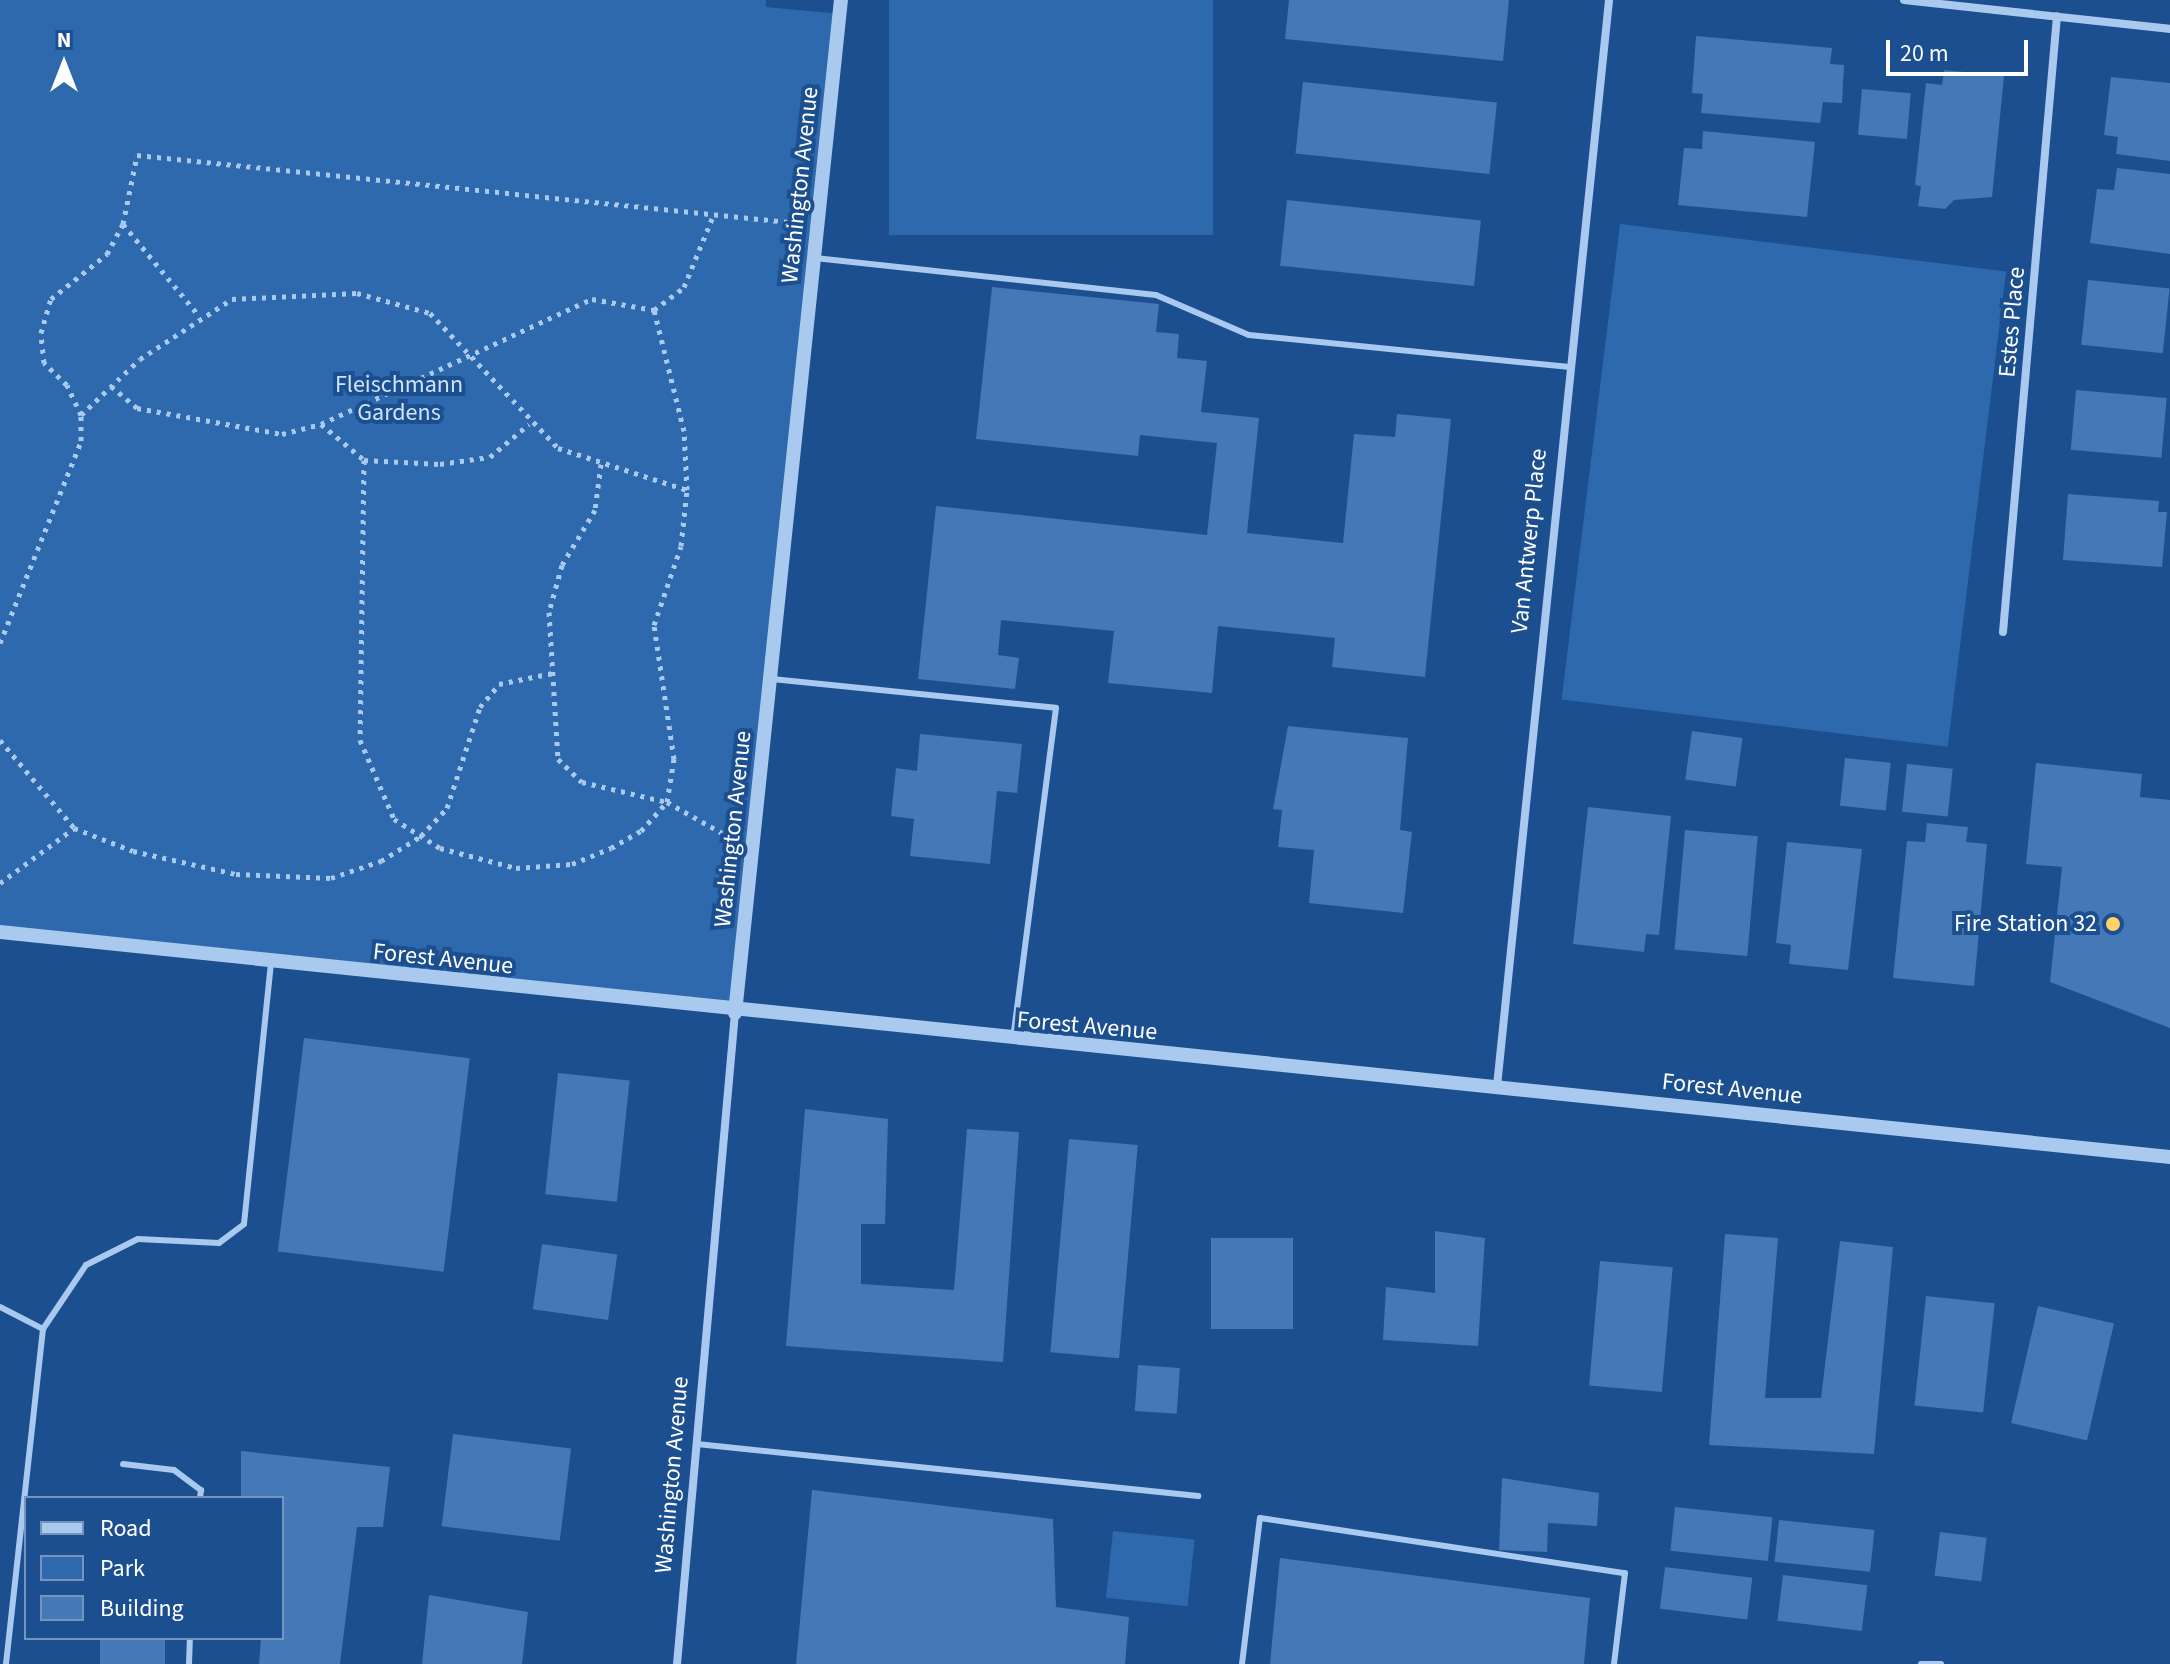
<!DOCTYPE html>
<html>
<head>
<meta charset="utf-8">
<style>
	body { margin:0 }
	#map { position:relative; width:2170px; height:1664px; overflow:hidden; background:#1b4f8f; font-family:"Source Sans 3",sans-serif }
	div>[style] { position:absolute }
	.green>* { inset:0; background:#2e69ad; transform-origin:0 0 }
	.building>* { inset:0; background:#4478b7; transform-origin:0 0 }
	.path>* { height:5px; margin-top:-2.5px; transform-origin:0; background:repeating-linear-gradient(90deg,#a9c9ee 0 4px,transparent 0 10px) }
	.service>* { height:6px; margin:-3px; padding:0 3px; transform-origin:3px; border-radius:3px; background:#a9c9ee }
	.minor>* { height:8px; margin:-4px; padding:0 4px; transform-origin:4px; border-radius:4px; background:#a9c9ee }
	.tertiary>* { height:14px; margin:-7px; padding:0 7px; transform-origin:7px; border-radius:7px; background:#a9c9ee }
	.dots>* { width:22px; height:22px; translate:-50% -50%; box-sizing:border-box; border:4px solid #1b4f8f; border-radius:50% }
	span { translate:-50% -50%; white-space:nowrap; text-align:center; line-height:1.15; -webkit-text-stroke:8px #1b4f8f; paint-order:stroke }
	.street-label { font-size:24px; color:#fff }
	.park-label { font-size:24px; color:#cfe3fa }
	.poi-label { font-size:24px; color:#fff }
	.right { translate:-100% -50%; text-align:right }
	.legend { position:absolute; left:24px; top:1496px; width:260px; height:144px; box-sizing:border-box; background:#1b4f8f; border:2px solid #7695bc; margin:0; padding:10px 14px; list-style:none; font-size:24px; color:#fff }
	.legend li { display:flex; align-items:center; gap:16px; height:40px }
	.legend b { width:40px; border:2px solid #7695bc }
	.north { position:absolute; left:24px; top:24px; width:80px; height:80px; -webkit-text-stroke:6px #1b4f8f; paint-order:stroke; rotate:0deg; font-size:22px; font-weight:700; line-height:32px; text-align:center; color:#fff }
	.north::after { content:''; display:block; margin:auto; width:28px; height:36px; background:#fff; clip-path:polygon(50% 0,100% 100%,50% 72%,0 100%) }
	.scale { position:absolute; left:1886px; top:40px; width:142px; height:36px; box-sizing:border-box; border:4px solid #fff; border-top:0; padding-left:10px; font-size:24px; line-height:28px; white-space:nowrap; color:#fff; -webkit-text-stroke:6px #1b4f8f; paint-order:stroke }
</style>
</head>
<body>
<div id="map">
	<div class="green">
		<div style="clip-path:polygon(0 0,766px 0,766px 7px,840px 14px,735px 1013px,0 932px)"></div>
		<div style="left:889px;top:0;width:324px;height:235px"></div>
		<div style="left:1620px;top:224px;width:389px;height:479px;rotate:7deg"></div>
		<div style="left:1113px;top:1531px;width:82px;height:67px;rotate:6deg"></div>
	</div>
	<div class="building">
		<div style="clip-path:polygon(1289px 0,1509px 0,1503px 61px,1285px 39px)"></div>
		<div style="clip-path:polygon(1696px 36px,1832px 48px,1830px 64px,1844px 65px,1842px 103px,1823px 102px,1820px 123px,1701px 113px,1703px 94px,1692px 93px)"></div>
		<div style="clip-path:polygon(1944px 70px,2004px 76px,1992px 197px,1954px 200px,1945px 209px,1918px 206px,1921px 186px,1915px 185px,1926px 83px,1942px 85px)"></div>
		<div style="clip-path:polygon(2111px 77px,2170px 83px,2170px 161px,2116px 154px,2118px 137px,2104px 135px)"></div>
		<div style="left:1303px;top:82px;width:195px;height:72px;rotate:6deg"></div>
		<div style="left:1862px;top:89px;width:49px;height:46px;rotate:5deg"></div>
		<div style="clip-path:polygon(1703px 131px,1815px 142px,1807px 217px,1678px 205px,1684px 148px,1702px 149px)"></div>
		<div style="clip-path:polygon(2117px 168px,2170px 174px,2170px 254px,2090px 243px,2097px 189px,2114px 190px)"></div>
		<div style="left:1287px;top:200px;width:195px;height:66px;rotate:6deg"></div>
		<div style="left:2088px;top:280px;width:82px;height:65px;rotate:6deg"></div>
		<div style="clip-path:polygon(992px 287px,1159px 304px,1156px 332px,1179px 334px,1177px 358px,1207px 361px,1201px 412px,1259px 418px,1247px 533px,1343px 543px,1354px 434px,1395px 437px,1397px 414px,1451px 419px,1425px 677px,1332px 667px,1335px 638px,1218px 626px,1212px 693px,1108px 683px,1114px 631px,1001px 620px,998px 655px,1019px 658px,1015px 689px,918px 679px,936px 506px,1207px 535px,1217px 443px,1140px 435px,1138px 456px,976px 439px)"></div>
		<div style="left:2076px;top:390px;width:91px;height:60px;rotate:5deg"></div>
		<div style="clip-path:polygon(2068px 494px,2159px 501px,2158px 512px,2167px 512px,2162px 567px,2063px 560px)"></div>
		<div style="clip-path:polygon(1288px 726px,1408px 738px,1400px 830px,1412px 832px,1403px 913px,1309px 903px,1314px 850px,1278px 847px,1282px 810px,1273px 809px)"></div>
		<div style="left:1692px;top:731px;width:51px;height:49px;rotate:8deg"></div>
		<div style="clip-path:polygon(920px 734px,1022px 744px,1017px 793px,997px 791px,990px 864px,910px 856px,914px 819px,891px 816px,896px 768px,917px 771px)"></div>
		<div style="left:1845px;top:758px;width:46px;height:48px;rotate:6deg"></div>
		<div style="clip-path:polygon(2036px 763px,2142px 774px,2140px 797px,2170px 800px,2170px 1028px,2050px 982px,2062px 867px,2026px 864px)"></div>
		<div style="left:1907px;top:764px;width:46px;height:48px;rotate:6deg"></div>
		<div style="clip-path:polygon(1588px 807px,1671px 816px,1659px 935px,1646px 934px,1644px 952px,1573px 944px)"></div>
		<div style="clip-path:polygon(1927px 823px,1968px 827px,1966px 842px,1987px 844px,1974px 986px,1893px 978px,1907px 841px,1925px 842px)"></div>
		<div style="left:1685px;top:830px;width:73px;height:120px;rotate:5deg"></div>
		<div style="clip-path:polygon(1787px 842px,1862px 849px,1848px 970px,1789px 964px,1791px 945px,1776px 943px)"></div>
		<div style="left:304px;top:1038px;width:167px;height:215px;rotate:7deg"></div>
		<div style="left:558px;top:1073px;width:72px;height:122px;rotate:6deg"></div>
		<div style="clip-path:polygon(805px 1109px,888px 1119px,885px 1224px,861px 1224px,861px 1284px,954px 1290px,967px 1129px,1019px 1132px,1003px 1362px,786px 1346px)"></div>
		<div style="left:1069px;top:1139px;width:69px;height:214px;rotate:5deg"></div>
		<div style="clip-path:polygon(1435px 1231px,1485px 1238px,1478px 1346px,1383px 1340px,1386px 1287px,1435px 1293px)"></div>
		<div style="clip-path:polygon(1725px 1234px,1778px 1238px,1765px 1398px,1821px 1398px,1840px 1241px,1893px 1247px,1874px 1454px,1709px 1445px)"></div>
		<div style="left:1211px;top:1238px;width:82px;height:91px"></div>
		<div style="left:542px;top:1244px;width:76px;height:66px;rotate:8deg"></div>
		<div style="left:1600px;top:1261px;width:73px;height:125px;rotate:5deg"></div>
		<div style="left:1926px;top:1296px;width:69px;height:110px;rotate:6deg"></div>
		<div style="left:2038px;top:1306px;width:78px;height:120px;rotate:13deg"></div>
		<div style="left:1138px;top:1365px;width:42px;height:46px;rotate:4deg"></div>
		<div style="left:453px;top:1434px;width:119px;height:93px;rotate:7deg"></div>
		<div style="clip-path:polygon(241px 1451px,390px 1467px,383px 1527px,357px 1527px,340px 1664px,259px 1664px,261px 1638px,282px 1638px,282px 1498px,241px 1498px)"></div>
		<div style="clip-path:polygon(1502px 1478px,1599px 1493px,1597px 1526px,1548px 1523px,1547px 1552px,1499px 1550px)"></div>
		<div style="clip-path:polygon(812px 1490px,1053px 1519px,1056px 1607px,1129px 1617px,1125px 1664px,796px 1664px)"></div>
		<div style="left:1675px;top:1507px;width:98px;height:44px;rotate:6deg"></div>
		<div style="left:1779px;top:1520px;width:96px;height:42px;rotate:6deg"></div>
		<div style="left:1940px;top:1532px;width:47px;height:44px;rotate:7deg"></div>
		<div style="clip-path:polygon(1280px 1558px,1590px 1598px,1584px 1664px,1270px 1664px)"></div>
		<div style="left:1665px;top:1567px;width:88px;height:42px;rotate:7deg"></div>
		<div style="left:1783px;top:1575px;width:85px;height:46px;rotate:7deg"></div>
		<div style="clip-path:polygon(429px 1595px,528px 1612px,522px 1664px,422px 1664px)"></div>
		<div style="left:100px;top:1638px;width:65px;height:26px"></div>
	</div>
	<div class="path">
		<div style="left:123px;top:224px;width:119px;rotate:50.4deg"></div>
		<div style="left:111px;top:386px;width:34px;rotate:40deg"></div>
		<div style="left:137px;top:408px;width:147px;rotate:10.2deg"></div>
		<div style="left:282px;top:434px;width:40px;rotate:-14.4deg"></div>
		<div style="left:321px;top:424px;width:298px;rotate:-24.8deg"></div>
		<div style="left:592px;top:299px;width:63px;rotate:10.1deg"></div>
		<div style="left:654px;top:310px;width:38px;rotate:-37deg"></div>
		<div style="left:684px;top:287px;width:79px;rotate:-67.7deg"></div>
		<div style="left:81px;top:415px;width:81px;rotate:-43.5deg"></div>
		<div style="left:140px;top:359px;width:110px;rotate:-33.1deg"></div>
		<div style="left:232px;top:299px;width:125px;rotate:-2.7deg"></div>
		<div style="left:357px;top:293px;width:76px;rotate:15.3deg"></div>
		<div style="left:430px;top:313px;width:186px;rotate:46.5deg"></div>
		<div style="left:558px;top:448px;width:136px;rotate:18deg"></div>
		<div style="left:321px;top:424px;width:56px;rotate:39.9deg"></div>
		<div style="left:364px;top:460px;width:76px;rotate:3deg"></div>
		<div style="left:440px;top:464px;width:50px;rotate:-8deg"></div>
		<div style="left:490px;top:457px;width:51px;rotate:-40.2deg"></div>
		<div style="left:364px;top:460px;width:280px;rotate:90.8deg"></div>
		<div style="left:360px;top:740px;width:86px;rotate:66.7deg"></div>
		<div style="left:394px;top:819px;width:54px;rotate:32.2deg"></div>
		<div style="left:440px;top:848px;width:79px;rotate:14.7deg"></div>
		<div style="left:516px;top:868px;width:56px;rotate:-4.1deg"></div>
		<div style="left:572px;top:864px;width:42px;rotate:-22.3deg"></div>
		<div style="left:611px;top:848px;width:34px;rotate:-30deg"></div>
		<div style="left:641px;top:831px;width:39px;rotate:-48deg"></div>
		<div style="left:667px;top:802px;width:44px;rotate:-80.8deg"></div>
		<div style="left:674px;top:759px;width:135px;rotate:-98.5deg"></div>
		<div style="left:654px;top:625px;width:83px;rotate:-71.1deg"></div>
		<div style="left:681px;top:546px;width:56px;rotate:-83.9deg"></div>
		<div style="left:687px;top:490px;width:59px;rotate:-92.9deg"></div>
		<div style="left:684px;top:431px;width:125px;rotate:-103.9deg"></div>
		<div style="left:601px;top:464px;width:46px;rotate:97.4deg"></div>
		<div style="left:595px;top:510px;width:64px;rotate:121deg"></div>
		<div style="left:562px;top:565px;width:49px;rotate:105.5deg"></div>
		<div style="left:549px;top:612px;width:147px;rotate:86.5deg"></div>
		<div style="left:558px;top:759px;width:33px;rotate:44deg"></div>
		<div style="left:582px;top:782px;width:87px;rotate:13.2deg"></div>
		<div style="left:667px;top:802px;width:63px;rotate:29.4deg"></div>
		<div style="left:0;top:643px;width:218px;rotate:-68.1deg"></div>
		<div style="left:81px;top:441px;width:26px;rotate:-90deg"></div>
		<div style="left:81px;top:415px;width:33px;rotate:-115deg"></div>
		<div style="left:67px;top:385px;width:32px;rotate:-136deg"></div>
		<div style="left:44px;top:363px;width:30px;rotate:-96deg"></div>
		<div style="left:41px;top:333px;width:35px;rotate:-74deg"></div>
		<div style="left:51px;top:299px;width:72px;rotate:-38.8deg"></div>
		<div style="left:107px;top:254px;width:34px;rotate:-62deg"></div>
		<div style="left:123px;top:224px;width:70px;rotate:-78.5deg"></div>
		<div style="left:137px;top:155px;width:655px;rotate:5.87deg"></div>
		<div style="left:0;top:740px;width:115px;rotate:49.9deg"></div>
		<div style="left:74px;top:828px;width:63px;rotate:21.3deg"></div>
		<div style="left:133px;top:851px;width:106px;rotate:12.6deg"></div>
		<div style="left:236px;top:874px;width:95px;rotate:2.4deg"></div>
		<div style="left:331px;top:878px;width:53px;rotate:-18.8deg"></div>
		<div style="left:381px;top:861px;width:47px;rotate:-32deg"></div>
		<div style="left:421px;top:836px;width:38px;rotate:-47deg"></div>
		<div style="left:447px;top:808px;width:106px;rotate:-71.9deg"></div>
		<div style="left:480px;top:707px;width:30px;rotate:-50deg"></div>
		<div style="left:499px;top:684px;width:55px;rotate:-11.5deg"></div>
		<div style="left:0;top:883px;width:92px;rotate:-36.6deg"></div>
	</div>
	<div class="service">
		<div style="left:815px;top:258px;width:343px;rotate:6.2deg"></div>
		<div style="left:1156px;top:295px;width:101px;rotate:23.3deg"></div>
		<div style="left:1249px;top:335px;width:320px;rotate:5.7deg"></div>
		<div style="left:772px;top:679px;width:285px;rotate:5.8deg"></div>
		<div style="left:1056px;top:708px;width:333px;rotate:97.4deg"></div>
		<div style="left:0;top:1307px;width:48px;rotate:27.1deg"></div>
		<div style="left:697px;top:1444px;width:504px;rotate:5.93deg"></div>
		<div style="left:123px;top:1464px;width:51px;rotate:6.7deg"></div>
		<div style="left:174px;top:1470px;width:34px;rotate:37deg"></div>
		<div style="left:201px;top:1490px;width:8px;rotate:97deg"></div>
		<div style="left:6px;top:1664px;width:337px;rotate:-83.7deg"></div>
		<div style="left:43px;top:1329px;width:77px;rotate:-56.1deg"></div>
		<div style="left:86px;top:1265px;width:58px;rotate:-26.6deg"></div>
		<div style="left:138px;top:1239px;width:81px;rotate:2.8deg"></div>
		<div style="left:219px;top:1243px;width:31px;rotate:-37deg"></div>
		<div style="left:244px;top:1224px;width:263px;rotate:-84.1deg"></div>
		<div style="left:189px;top:1664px;width:26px;rotate:-88deg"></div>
		<div style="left:1242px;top:1664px;width:147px;rotate:-83deg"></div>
		<div style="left:1260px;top:1518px;width:369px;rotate:8.6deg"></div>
		<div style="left:1625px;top:1573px;width:92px;rotate:96.9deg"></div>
		<div style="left:1921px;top:1664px;width:20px"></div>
	</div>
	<div class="minor">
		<div style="left:1904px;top:0;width:268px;rotate:6.2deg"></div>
		<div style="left:2003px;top:632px;width:618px;rotate:-84.99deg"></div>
		<div style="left:1497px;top:1086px;width:1092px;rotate:-84.11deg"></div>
		<div style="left:677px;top:1664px;width:654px;rotate:-84.91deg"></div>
	</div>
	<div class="tertiary">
		<div style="left:0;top:932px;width:2182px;rotate:5.92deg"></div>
		<div style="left:735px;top:1013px;width:1019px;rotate:-84.03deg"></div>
	</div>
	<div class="dots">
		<div style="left:2113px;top:924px;background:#ffd166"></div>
	</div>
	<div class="street-label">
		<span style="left:800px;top:185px;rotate:-84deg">Washington Avenue</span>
		<span style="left:2012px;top:322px;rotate:-85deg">Estes Place</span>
		<span style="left:1529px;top:541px;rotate:-84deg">Van Antwerp Place</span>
		<span style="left:733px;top:829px;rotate:-84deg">Washington Avenue</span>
		<span style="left:443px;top:959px;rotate:6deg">Forest Avenue</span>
		<span style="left:1087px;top:1026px;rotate:5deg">Forest Avenue</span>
		<span style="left:1732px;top:1089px;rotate:6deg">Forest Avenue</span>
		<span style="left:672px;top:1475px;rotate:-85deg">Washington Avenue</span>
	</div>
	<div class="park-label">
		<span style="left:399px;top:399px">Fleischmann<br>Gardens</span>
	</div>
	<div class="poi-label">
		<span class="right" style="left:2097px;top:924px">Fire Station 32</span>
	</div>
	<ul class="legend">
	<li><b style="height:10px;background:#a9c9ee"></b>Road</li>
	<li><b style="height:22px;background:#2e69ad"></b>Park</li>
	<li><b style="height:22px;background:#4478b7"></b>Building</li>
	</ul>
	<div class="north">N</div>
	<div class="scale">20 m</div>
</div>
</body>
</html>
